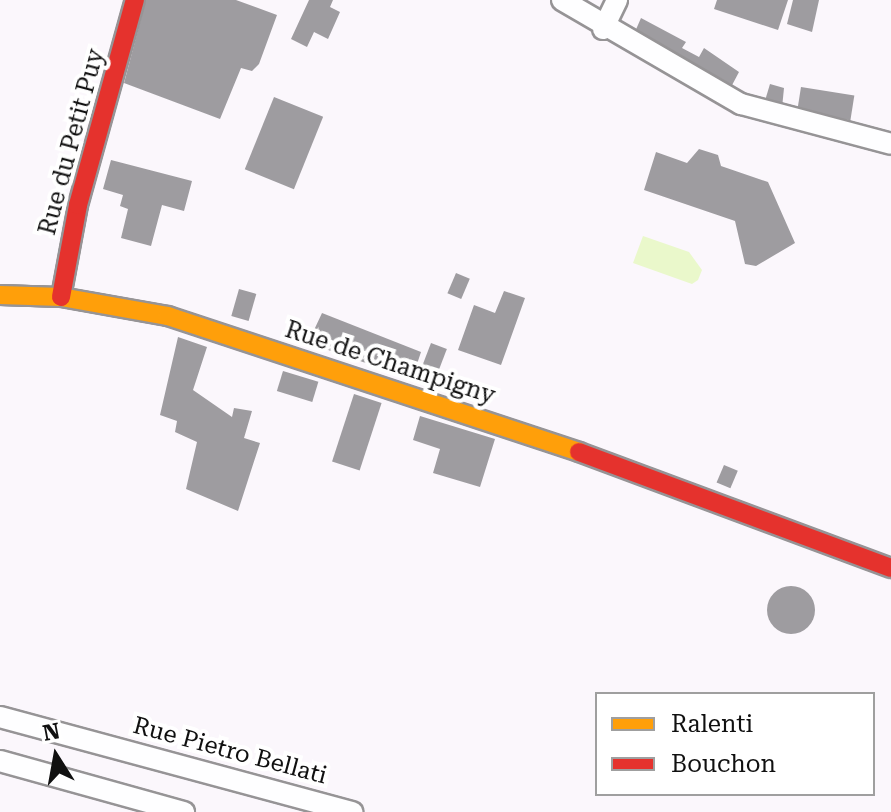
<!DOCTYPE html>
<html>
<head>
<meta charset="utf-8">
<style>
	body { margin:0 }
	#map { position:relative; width:891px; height:812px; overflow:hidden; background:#fbf7fc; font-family:"Roboto Serif",serif }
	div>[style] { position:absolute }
	.water>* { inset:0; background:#eaf8cb }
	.building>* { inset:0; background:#9e9ca0; transform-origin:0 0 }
	.round { border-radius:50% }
	.roads { filter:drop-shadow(2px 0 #969496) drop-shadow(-2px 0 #969496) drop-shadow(0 2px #969496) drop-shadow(0 -2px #969496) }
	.lane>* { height:20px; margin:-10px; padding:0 10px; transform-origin:10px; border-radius:10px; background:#fefeff }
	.slow>* { height:18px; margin:-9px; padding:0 9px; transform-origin:9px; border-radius:9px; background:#ff9f0a }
	.jam>* { height:18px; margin:-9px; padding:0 9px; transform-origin:9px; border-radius:9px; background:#e5322d }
	span { translate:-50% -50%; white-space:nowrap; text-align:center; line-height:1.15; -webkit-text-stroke:8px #fff; paint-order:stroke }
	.street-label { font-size:24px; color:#101010 }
	.legend { position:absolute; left:595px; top:692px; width:280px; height:104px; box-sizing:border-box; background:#fff; border:2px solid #9f9f9f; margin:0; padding:10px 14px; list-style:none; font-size:24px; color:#101010 }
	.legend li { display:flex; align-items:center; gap:16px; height:40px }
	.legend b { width:40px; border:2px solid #9f9f9f }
	.north { position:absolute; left:16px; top:716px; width:80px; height:80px; -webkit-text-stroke:6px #fff; paint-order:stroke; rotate:349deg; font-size:22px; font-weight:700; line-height:32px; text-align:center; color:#101010 }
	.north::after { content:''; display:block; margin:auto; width:28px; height:36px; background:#101010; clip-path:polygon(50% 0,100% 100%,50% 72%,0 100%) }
</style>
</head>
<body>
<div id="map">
	<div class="water">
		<div style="clip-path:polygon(643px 236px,689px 252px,702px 270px,698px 280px,692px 284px,633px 263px)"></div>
	</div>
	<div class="building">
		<div style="clip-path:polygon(146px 0,236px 0,277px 15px,259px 64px,252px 71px,241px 68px,220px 119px,124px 83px)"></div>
		<div style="clip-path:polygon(309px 0,333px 0,330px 7px,340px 12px,328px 39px,314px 32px,307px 47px,291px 39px)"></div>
		<div style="clip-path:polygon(717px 0,788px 0,778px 30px,714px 9px)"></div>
		<div style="clip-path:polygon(793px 0,819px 0,812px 32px,787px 24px)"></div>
		<div style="clip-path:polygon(641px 18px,686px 42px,682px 48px,699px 57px,704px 48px,739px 72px,730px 89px,634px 34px)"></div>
		<div style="clip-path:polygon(770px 84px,784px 88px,782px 108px,764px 104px)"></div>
		<div style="left:801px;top:87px;width:54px;height:25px;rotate:9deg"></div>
		<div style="left:274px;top:97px;width:53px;height:78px;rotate:22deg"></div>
		<div style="clip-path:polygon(699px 149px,718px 155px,721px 166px,768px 182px,795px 243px,756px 266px,745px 264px,735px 221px,644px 190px,656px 152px,687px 163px)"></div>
		<div style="clip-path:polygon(111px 160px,192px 181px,184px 211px,162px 205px,151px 246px,121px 238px,128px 209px,120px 206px,123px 195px,103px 189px)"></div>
		<div style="left:456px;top:273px;width:15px;height:22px;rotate:23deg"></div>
		<div style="left:239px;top:289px;width:18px;height:28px;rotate:16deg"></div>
		<div style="clip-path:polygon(504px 291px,525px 298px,501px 365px,458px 350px,474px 305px,495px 313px)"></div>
		<div style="clip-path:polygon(322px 313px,421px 352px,412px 379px,308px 343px)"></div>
		<div style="clip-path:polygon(178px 337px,207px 347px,193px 390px,232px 417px,234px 408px,252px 411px,244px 438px,260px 443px,238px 511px,186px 489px,197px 442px,175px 432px,177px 421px,160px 415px)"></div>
		<div style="left:431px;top:343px;width:17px;height:39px;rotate:21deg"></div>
		<div style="left:283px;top:371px;width:37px;height:21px;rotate:17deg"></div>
		<div style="left:354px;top:394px;width:29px;height:71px;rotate:18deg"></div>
		<div style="clip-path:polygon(420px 416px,495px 439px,480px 487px,433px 473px,440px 449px,413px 440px)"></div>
		<div style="left:724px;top:465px;width:15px;height:19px;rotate:23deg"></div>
		<div class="round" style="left:767px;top:586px;width:48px;height:48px"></div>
	</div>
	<div class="roads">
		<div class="lane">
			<div style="left:562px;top:0;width:207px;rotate:30.2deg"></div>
			<div style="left:741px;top:104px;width:155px;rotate:14.9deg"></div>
			<div style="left:603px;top:29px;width:32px;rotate:-64deg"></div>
			<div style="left:0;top:717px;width:365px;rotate:15.1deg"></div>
			<div style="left:0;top:761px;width:191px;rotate:15.5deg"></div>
		</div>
		<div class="slow">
			<div style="left:0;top:295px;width:61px;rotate:1.9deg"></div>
			<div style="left:61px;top:297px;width:109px;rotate:10.1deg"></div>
			<div style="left:168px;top:316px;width:433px;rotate:18.3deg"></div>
		</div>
		<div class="jam">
			<div style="left:61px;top:297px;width:94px;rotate:-79.5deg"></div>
			<div style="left:78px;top:205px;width:213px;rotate:-74.5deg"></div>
			<div style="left:579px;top:452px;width:333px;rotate:20.4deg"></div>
		</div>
	</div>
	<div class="street-label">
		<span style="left:72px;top:142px;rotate:-75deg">Rue du Petit Puy</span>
		<span style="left:390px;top:363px;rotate:18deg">Rue de Champigny</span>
		<span style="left:230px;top:751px;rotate:15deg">Rue Pietro Bellati</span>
	</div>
	<ul class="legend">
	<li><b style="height:10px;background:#ff9f0a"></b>Ralenti</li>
	<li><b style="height:10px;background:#e5322d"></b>Bouchon</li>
	</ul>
	<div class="north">N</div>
</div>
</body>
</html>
